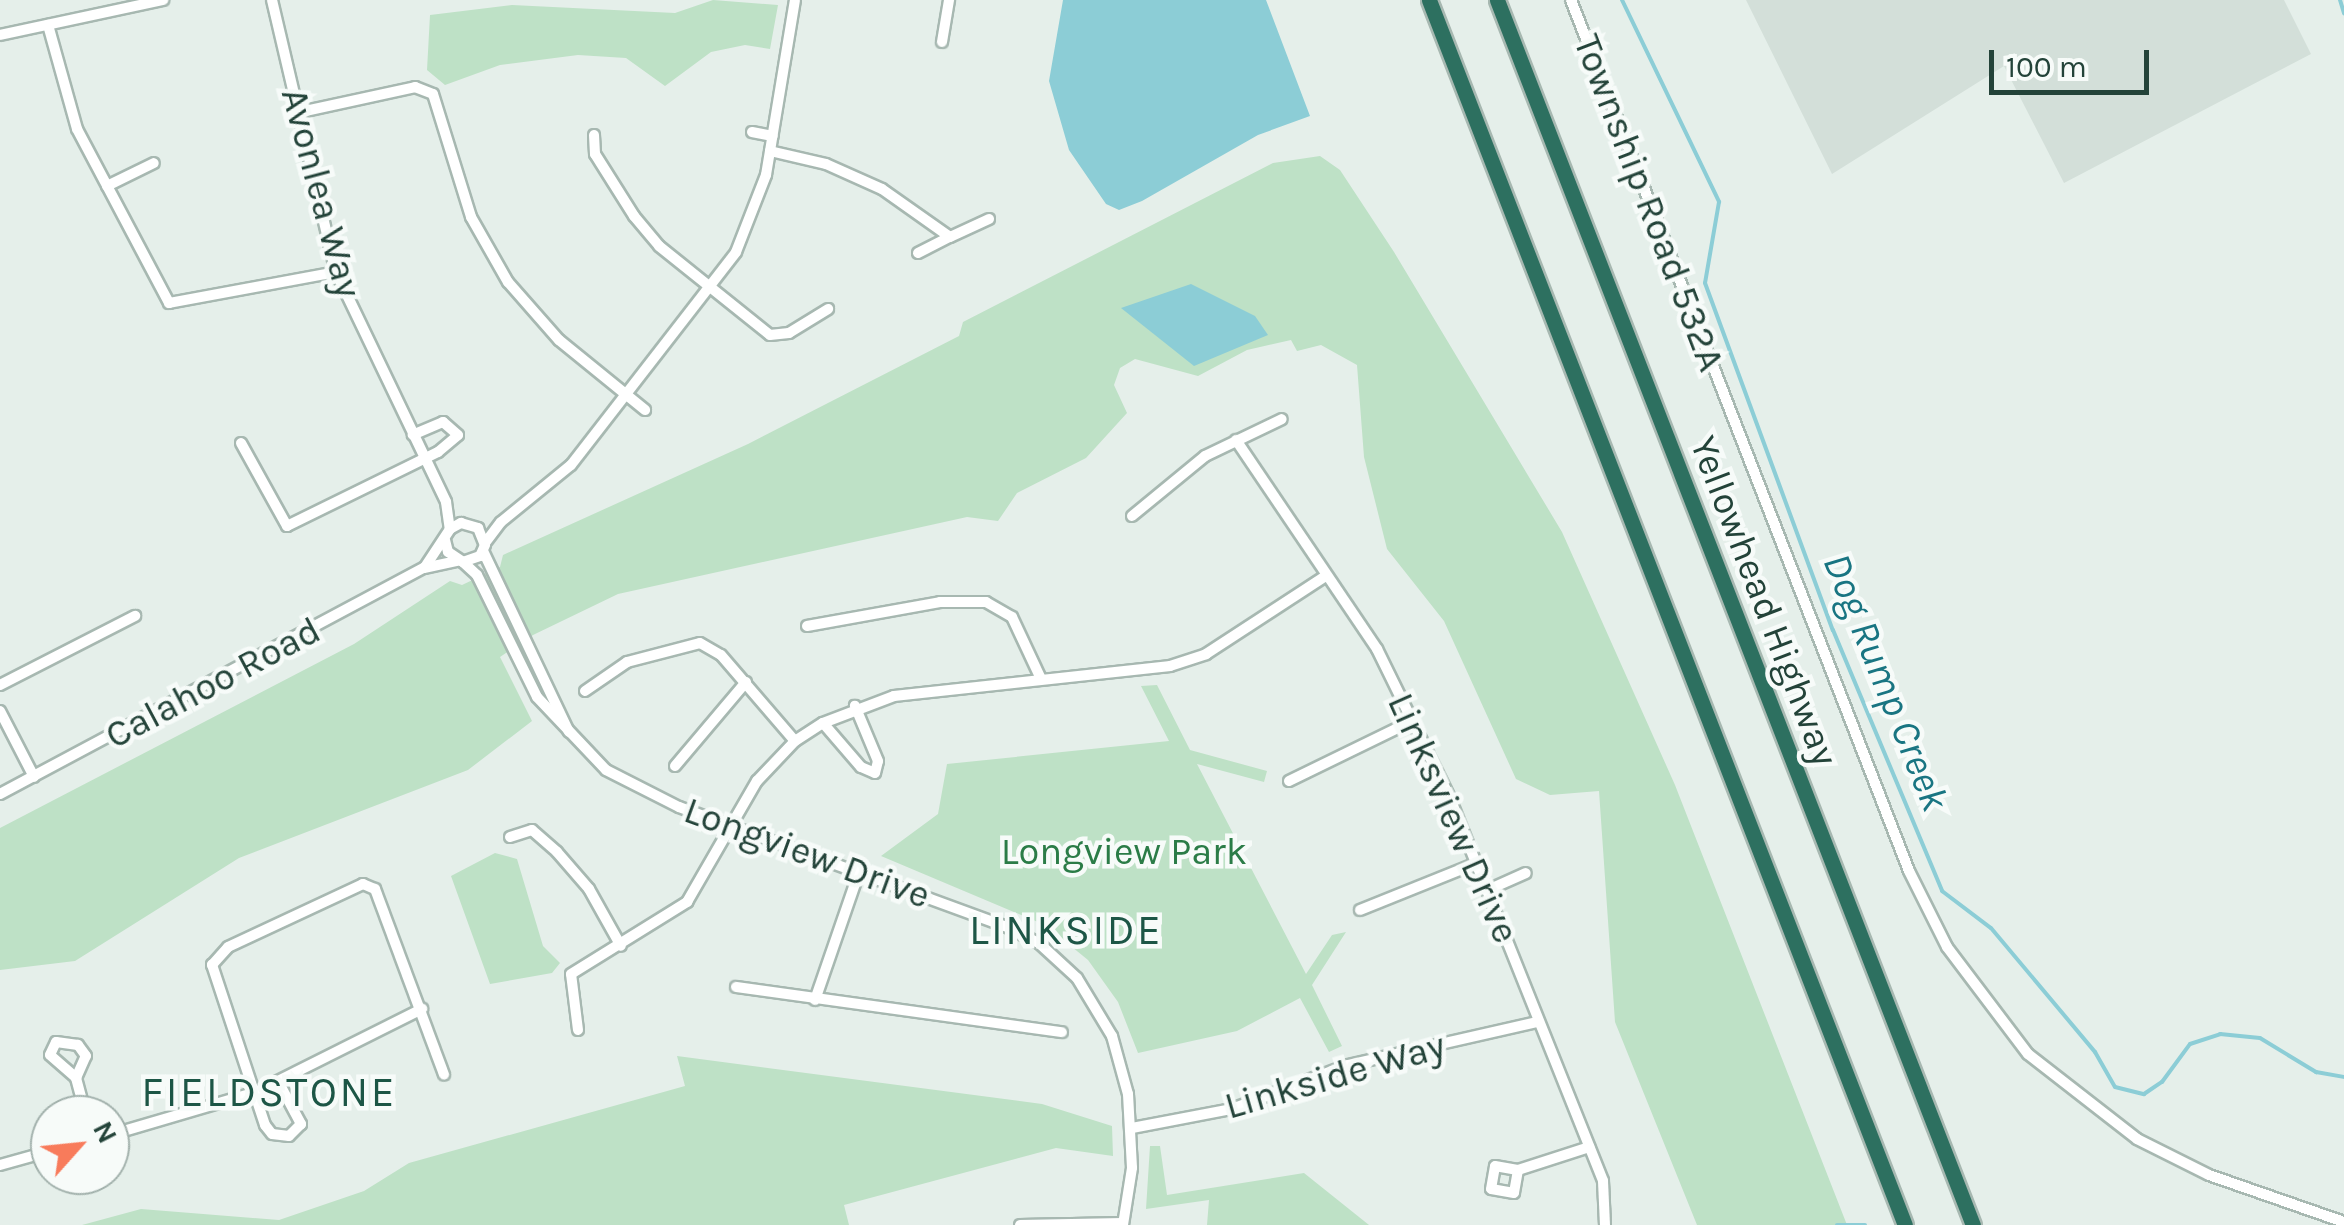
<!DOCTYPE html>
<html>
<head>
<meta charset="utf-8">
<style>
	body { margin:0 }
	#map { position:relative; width:2344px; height:1225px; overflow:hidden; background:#e5efea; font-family:Karla,sans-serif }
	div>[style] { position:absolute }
	.built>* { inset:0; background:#d3dfd9 }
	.green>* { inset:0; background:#bee1c6 }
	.water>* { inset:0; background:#8ccdd6 }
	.stream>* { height:4px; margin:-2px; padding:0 2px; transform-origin:2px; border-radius:2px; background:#8ccdd6 }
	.roads { filter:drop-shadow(2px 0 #a7b8b1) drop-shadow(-2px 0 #a7b8b1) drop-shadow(0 2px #a7b8b1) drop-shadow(0 -2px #a7b8b1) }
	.minor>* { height:10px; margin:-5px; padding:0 5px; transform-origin:5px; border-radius:5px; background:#fff }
	.highway>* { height:15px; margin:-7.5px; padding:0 7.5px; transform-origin:7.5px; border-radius:7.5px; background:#2d7060 }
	span { translate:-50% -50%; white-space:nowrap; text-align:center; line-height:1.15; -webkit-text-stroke:9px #f7fbf9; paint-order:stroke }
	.street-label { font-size:38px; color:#234339 }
	.park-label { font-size:38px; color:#2b7c47 }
	.water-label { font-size:40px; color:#197582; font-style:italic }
	.quarter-label { font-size:42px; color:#1d5646; letter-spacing:2.5px }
	.north { position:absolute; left:30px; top:1095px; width:100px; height:100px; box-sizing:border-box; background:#f7fbf9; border:2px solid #a2b1ac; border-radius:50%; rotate:63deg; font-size:28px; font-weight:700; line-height:40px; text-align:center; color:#234339 }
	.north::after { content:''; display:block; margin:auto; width:35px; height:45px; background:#f87b5b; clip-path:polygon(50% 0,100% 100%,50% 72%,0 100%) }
	.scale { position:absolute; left:1989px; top:50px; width:160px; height:45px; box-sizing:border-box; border:5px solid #234339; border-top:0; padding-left:12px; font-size:30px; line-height:35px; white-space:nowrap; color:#234339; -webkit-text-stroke:8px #f7fbf9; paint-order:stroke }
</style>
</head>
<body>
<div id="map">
	<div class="built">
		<div style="clip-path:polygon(1746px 0,2284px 0,2311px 54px,2064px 183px,2004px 66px,1832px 174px)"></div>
	</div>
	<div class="green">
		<div style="clip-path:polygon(713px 0,778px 5px,770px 49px,745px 45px,711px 52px,665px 86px,626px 58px,578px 55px,500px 65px,445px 85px,427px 70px,430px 15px,512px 5px,675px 13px)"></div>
		<div style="clip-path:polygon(1320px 156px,1340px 170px,1394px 252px,1562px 532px,1675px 785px,1847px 1225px,1697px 1225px,1615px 1022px,1599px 791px,1550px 795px,1516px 779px,1444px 621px,1387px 549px,1364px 457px,1357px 365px,1321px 345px,1297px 351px,1291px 340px,1247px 350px,1198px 376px,1135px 359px,1120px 368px,1114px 385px,1127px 413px,1086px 458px,1017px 493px,998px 521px,967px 517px,618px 594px,533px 635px,500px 657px,532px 721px,468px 770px,239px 858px,75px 961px,0 970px,0 828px,354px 644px,450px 581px,462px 585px,500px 567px,503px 555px,748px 444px,959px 336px,963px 322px,1273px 163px)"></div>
		<div style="clip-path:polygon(1157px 685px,1190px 750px,1267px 771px,1264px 782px,1197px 764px,1306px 974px,1332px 935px,1346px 932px,1312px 985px,1342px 1046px,1329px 1052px,1300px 998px,1237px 1031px,1138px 1053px,1118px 1002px,1088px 960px,1045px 925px,881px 856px,938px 814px,947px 764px,1169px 741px,1141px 686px)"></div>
		<div style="clip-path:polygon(495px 853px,517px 859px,543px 946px,560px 963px,552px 973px,490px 984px,451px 876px)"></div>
		<div style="clip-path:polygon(677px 1056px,1042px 1104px,1112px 1126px,1113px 1156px,1056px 1148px,844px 1205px,849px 1225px,82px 1225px,141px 1209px,279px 1220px,364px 1191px,409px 1163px,685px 1086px)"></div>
		<div style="clip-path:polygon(1150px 1146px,1160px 1146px,1167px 1195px,1304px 1173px,1369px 1225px,1207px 1225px,1209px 1200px,1146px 1209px)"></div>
	</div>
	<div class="water">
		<div style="clip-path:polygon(1063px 0,1266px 0,1310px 116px,1258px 135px,1142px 201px,1119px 210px,1106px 204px,1069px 150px,1049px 81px)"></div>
		<div style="clip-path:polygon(1191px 284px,1255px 316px,1268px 335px,1194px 366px,1121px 308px)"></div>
	</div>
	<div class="stream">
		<div style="left:1622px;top:0;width:224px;rotate:64.3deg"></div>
		<div style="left:1719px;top:202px;width:82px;rotate:99.8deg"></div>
		<div style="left:1705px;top:283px;width:370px;rotate:69.8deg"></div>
		<div style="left:1833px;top:630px;width:283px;rotate:67.3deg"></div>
		<div style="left:1942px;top:891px;width:61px;rotate:37.1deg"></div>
		<div style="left:1991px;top:928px;width:162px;rotate:50deg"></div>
		<div style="left:2095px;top:1052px;width:40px;rotate:60.3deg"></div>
		<div style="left:2115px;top:1087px;width:30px;rotate:14deg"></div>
		<div style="left:2144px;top:1094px;width:22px;rotate:-34deg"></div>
		<div style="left:2162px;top:1082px;width:47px;rotate:-53.6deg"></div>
		<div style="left:2190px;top:1044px;width:32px;rotate:-18deg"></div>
		<div style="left:2220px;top:1034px;width:40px;rotate:5.7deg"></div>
		<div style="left:2260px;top:1038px;width:66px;rotate:31.3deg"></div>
		<div style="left:2316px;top:1072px;width:28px;rotate:10deg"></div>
		<div style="left:2340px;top:0;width:14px;rotate:73deg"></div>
		<div style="left:1837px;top:1225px;width:28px"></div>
	</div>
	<div class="roads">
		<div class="minor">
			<div style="left:272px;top:0;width:279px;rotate:76.8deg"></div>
			<div style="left:336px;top:272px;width:255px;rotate:64.4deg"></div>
			<div style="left:446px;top:502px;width:27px;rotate:82deg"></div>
			<div style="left:1571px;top:0;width:934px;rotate:68.79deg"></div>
			<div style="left:1909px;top:871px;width:85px;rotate:63.4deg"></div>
			<div style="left:1947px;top:947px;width:134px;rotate:52.9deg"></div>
			<div style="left:2028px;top:1054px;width:138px;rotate:37.9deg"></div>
			<div style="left:2137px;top:1139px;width:80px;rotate:26.6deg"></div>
			<div style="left:2209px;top:1175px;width:143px;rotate:19.2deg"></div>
			<div style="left:48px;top:25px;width:108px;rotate:74.4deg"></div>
			<div style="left:77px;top:129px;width:197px;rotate:62.1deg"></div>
			<div style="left:169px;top:303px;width:170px;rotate:-10.5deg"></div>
			<div style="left:0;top:35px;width:167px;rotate:-12.1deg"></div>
			<div style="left:942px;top:42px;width:43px;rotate:-80.5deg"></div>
			<div style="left:296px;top:113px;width:122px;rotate:-12.3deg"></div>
			<div style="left:415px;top:87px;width:19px;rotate:21deg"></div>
			<div style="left:433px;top:94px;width:129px;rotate:72.8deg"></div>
			<div style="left:471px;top:217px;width:75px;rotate:60.4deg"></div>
			<div style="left:508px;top:282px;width:77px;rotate:48.7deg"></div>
			<div style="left:559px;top:340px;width:111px;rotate:39.1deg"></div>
			<div style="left:752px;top:132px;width:21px;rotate:11deg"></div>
			<div style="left:594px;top:135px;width:19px;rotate:87deg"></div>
			<div style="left:595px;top:154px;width:73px;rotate:57.8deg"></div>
			<div style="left:634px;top:216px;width:39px;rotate:50deg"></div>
			<div style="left:659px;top:246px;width:142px;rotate:38.7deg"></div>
			<div style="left:770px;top:335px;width:19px;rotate:-6deg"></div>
			<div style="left:789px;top:333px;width:46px;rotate:-31.6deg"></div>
			<div style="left:770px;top:151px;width:57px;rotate:13.1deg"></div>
			<div style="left:826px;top:164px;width:61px;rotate:24.1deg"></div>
			<div style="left:882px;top:189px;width:83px;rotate:35.2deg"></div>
			<div style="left:950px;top:237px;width:43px;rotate:-24.8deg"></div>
			<div style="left:107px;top:186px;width:52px;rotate:-26.1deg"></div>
			<div style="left:918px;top:253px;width:36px;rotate:-27deg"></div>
			<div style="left:1236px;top:440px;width:252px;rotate:56deg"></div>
			<div style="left:1377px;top:649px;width:166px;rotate:63.9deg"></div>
			<div style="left:1450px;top:798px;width:412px;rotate:68.2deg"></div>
			<div style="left:1603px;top:1181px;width:44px;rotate:87.4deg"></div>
			<div style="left:241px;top:443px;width:95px;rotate:61deg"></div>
			<div style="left:287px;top:526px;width:168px;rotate:-26.1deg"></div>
			<div style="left:438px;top:452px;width:26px;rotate:-40deg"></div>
			<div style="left:458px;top:435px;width:20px;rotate:-139deg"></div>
			<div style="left:443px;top:422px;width:33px;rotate:157deg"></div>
			<div style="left:1132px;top:516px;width:94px;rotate:-39.4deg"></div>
			<div style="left:1205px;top:456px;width:85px;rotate:-25.7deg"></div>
			<div style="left:485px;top:543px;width:26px;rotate:-53deg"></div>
			<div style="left:501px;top:522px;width:90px;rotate:-39.2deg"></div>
			<div style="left:571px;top:465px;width:269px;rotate:-52.2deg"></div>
			<div style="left:736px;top:252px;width:83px;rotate:-68.7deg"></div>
			<div style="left:766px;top:175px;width:177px;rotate:-80.6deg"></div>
			<div style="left:483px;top:551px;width:200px;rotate:64.6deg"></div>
			<div style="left:463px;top:562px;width:19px;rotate:43deg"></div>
			<div style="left:477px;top:575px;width:136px;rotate:63.8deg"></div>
			<div style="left:537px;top:697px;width:100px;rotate:46.6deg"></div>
			<div style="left:606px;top:770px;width:82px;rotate:26.9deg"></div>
			<div style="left:679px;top:807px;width:351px;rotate:20.1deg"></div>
			<div style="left:1009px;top:928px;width:35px;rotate:27deg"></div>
			<div style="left:1040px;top:944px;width:50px;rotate:42.6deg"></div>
			<div style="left:1077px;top:978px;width:68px;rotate:58.9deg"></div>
			<div style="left:1112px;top:1036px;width:60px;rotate:74.6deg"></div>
			<div style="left:1128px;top:1094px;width:74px;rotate:86.9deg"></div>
			<div style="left:1132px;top:1168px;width:58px;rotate:99deg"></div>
			<div style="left:425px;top:567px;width:45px;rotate:-56.7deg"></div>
			<div style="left:450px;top:529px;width:13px;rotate:-29deg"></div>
			<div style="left:461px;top:523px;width:18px;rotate:16deg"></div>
			<div style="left:478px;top:528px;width:18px;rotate:68deg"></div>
			<div style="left:485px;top:545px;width:12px;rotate:114deg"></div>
			<div style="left:480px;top:556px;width:18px;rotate:161deg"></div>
			<div style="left:463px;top:562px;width:18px;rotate:-146deg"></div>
			<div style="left:448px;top:552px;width:12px;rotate:-104deg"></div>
			<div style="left:807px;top:626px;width:135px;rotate:-10.2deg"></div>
			<div style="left:940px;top:602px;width:46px"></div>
			<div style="left:986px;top:602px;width:30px;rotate:30deg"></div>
			<div style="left:1012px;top:617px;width:68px;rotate:64.9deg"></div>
			<div style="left:0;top:685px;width:152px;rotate:-27.1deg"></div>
			<div style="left:585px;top:691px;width:51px;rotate:-34.6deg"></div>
			<div style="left:627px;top:662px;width:75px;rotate:-14.6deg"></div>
			<div style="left:700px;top:643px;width:24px;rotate:30deg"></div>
			<div style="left:721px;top:655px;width:113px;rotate:49.3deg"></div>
			<div style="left:0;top:711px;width:74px;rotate:62.7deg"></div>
			<div style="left:823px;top:723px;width:58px;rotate:49.2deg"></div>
			<div style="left:861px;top:767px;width:15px;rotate:23deg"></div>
			<div style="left:875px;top:773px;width:12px;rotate:-76deg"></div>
			<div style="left:878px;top:761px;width:60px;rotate:-112.7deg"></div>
			<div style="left:675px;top:766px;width:110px;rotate:-49.8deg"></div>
			<div style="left:1289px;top:781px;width:137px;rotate:-26deg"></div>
			<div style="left:0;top:794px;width:480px;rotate:-28.1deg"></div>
			<div style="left:424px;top:568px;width:34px;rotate:-12deg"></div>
			<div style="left:510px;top:837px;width:23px;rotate:-18deg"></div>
			<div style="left:532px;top:830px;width:33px;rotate:41deg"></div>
			<div style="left:557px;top:852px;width:49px;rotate:49.1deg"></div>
			<div style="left:589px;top:889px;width:65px;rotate:60.7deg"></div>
			<div style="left:1490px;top:889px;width:39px;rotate:-24deg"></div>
			<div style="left:1360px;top:910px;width:126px;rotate:-21.9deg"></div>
			<div style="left:736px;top:987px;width:329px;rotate:7.9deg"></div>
			<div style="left:815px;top:1000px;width:139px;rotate:-71deg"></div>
			<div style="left:578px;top:1030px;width:56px;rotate:-97.1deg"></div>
			<div style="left:571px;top:974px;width:137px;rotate:-31.8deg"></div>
			<div style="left:687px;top:902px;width:140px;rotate:-60deg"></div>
			<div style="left:757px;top:781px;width:55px;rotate:-46.5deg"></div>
			<div style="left:795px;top:741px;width:33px;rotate:-33deg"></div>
			<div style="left:823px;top:723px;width:76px;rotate:-20.8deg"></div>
			<div style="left:894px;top:696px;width:278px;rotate:-6.2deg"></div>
			<div style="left:1170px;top:666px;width:38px;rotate:-18deg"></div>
			<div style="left:1206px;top:654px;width:141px;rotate:-33.1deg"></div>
			<div style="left:76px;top:1078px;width:24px;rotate:-66deg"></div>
			<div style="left:86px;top:1056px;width:14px;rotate:-126deg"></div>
			<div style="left:78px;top:1045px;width:22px;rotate:-172deg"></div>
			<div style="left:56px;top:1042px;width:14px;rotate:115deg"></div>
			<div style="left:50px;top:1055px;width:35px;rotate:41deg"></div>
			<div style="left:76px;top:1078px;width:38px;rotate:75deg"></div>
			<div style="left:278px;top:1081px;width:49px;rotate:61.9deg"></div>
			<div style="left:301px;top:1124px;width:17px;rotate:135deg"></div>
			<div style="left:289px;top:1136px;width:17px;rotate:-173deg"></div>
			<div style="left:272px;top:1134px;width:11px;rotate:-128deg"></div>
			<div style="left:265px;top:1125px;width:169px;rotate:-108.3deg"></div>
			<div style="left:212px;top:965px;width:24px;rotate:-48deg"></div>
			<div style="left:228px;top:947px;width:149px;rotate:-25deg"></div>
			<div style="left:363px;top:884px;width:13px;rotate:23deg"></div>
			<div style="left:375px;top:889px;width:198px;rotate:69.6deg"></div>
			<div style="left:1132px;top:1128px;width:102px;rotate:-10.8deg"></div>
			<div style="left:1232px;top:1109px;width:124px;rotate:-20.8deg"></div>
			<div style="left:1348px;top:1065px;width:194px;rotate:-12.8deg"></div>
			<div style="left:110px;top:1135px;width:152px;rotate:-16.4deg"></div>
			<div style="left:256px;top:1092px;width:186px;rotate:-26.6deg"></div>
			<div style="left:0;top:1165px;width:52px;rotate:-15.6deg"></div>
			<div style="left:1518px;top:1170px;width:23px;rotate:100deg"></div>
			<div style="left:1514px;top:1193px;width:23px;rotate:-170deg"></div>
			<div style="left:1491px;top:1189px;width:23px;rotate:-80deg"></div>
			<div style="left:1495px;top:1166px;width:23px;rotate:10deg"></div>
			<div style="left:1518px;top:1170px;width:75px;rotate:-17.9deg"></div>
			<div style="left:1020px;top:1225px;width:103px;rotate:-1.1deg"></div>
		</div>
		<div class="highway">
			<div style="left:1429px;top:0;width:1314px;rotate:68.77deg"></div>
			<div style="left:1497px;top:0;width:1314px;rotate:68.77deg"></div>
		</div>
	</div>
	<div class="street-label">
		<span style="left:321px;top:193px;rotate:75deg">Avonlea Way</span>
		<span style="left:1649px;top:203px;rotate:69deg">Township Road 532A</span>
		<span style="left:1764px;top:601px;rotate:69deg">Yellowhead Highway</span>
		<span style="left:213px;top:683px;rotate:-28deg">Calahoo Road</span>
		<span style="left:1453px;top:818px;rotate:66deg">Linksview Drive</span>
		<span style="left:807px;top:853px;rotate:20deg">Longview Drive</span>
		<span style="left:1335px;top:1076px;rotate:-16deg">Linkside Way</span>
	</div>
	<div class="park-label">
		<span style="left:1124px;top:852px">Longview Park</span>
	</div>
	<div class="water-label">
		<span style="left:1886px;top:682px;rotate:68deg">Dog Rump Creek</span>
	</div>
	<div class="quarter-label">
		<span style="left:1066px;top:930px">LINKSIDE</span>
		<span style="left:269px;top:1092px">FIELDSTONE</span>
	</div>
	<div class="north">N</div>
	<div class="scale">100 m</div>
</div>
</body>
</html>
